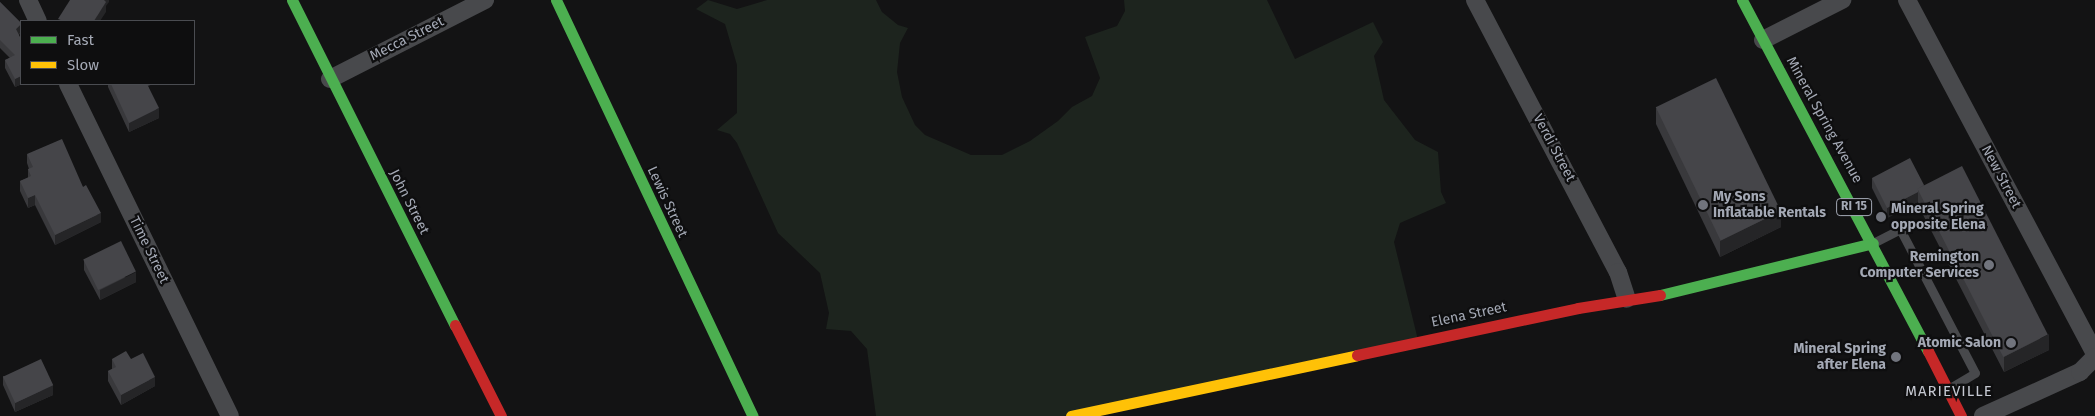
<!DOCTYPE html>
<html>
<head>
<meta charset="utf-8">
<style>
	body { margin:0 }
	#map { position:relative; width:2095px; height:416px; overflow:hidden; background:#131314; font-family:"Fira Sans",sans-serif }
	div>[style] { position:absolute }
	.green>* { inset:0; background:#1d241e }
	.lane>* { height:9px; margin:-4.5px; padding:0 4.5px; transform-origin:4.5px; border-radius:4.5px; background:#48494c }
	.street>* { height:18px; margin:-9px; padding:0 9px; transform-origin:9px; border-radius:9px; background:#48494c }
	.fast>* { height:11px; margin:-5.5px; padding:0 5.5px; transform-origin:5.5px; border-radius:5.5px; background:#4caf50 }
	.slow>* { height:11px; margin:-5.5px; padding:0 5.5px; transform-origin:5.5px; border-radius:5.5px; background:#ffc107 }
	.jam>* { height:11px; margin:-5.5px; padding:0 5.5px; transform-origin:5.5px; border-radius:5.5px; background:#c62828 }
	.wall>* { inset:0; background:#39393c }
	.shaded-wall>* { inset:0; background:#252527 }
	.building>* { inset:0; background:#454549; transform-origin:0 0 }
	.dots>* { width:14px; height:14px; translate:-50% -50%; box-sizing:border-box; border:2px solid #0e0e0f; border-radius:50% }
	span { translate:-50% -50%; white-space:nowrap; text-align:center; line-height:1.15; -webkit-text-stroke:4.5px #0e0e0f; paint-order:stroke }
	.shield-label span { padding:1px 4px; background:#0e0e0f; border:1px solid; border-radius:4px; -webkit-text-stroke-width:0 }
	.shield-label { font-size:12px; color:#a4a9b5; font-weight:700 }
	.street-label { font-size:14px; color:#a4a9b5 }
	.poi-label { font-size:14px; color:#a4a9b5; font-weight:700 }
	.left { translate:0 -50%; text-align:left }
	.right { translate:-100% -50%; text-align:right }
	.neighbourhood-label { font-size:15px; color:#c5c8d1; letter-spacing:1px }
	.legend { position:absolute; left:20px; top:20px; width:175px; height:65px; box-sizing:border-box; background:#0e0e0f; border:1px solid #4a4c51; margin:0; padding:6px 9px; list-style:none; font-size:15px; color:#a4a9b5 }
	.legend li { display:flex; align-items:center; gap:10px; height:25px }
	.legend b { width:25px; border:1px solid #4a4c51 }
</style>
</head>
<body>
<div id="map">
	<div class="green">
		<div style="clip-path:polygon(708px 0,737px 9px,767px 0,876px 0,882px 12px,898px 25px,908px 28px,900px 43px,897px 72px,902px 97px,915px 125px,925px 135px,971px 155px,1002px 155px,1030px 141px,1058px 121px,1072px 107px,1092px 96px,1100px 78px,1085px 37px,1117px 26px,1125px 11px,1124px 0,1267px 0,1295px 59px,1373px 22px,1383px 42px,1374px 56px,1384px 100px,1415px 140px,1438px 152px,1441px 192px,1446px 203px,1400px 223px,1394px 242px,1418px 340px,1068px 416px,876px 416px,867px 349px,851px 331px,826px 329px,829px 313px,820px 273px,778px 233px,737px 143px,730px 134px,717px 130px,737px 113px,737px 65px,725px 24px,696px 9px)"></div>
	</div>
	<div class="lane">
		<div style="left:1875px;top:242px;width:28px;rotate:-27deg"></div>
		<div style="left:1900px;top:229px;width:162px;rotate:62.5deg"></div>
		<div style="left:1975px;top:373px;width:29px;rotate:149deg"></div>
	</div>
	<div class="street">
		<div style="left:28px;top:0;width:23px;rotate:65deg"></div>
		<div style="left:1475px;top:0;width:307px;rotate:62.3deg"></div>
		<div style="left:1618px;top:272px;width:28px;rotate:72deg"></div>
		<div style="left:1907px;top:0;width:400px;rotate:62deg"></div>
		<div style="left:1763px;top:40px;width:89px;rotate:-26.9deg"></div>
		<div style="left:330px;top:79px;width:174px;rotate:-27deg"></div>
		<div style="left:68px;top:84px;width:369px;rotate:64deg"></div>
		<div style="left:1983px;top:416px;width:107px;rotate:-24.4deg"></div>
		<div style="left:2080px;top:372px;width:21px;rotate:-45deg"></div>
	</div>
	<div class="fast">
		<div style="left:292px;top:0;width:364px;rotate:63.4deg"></div>
		<div style="left:556px;top:0;width:460px;rotate:64.7deg"></div>
		<div style="left:1742px;top:0;width:397px;rotate:62.1deg"></div>
		<div style="left:1660px;top:295px;width:219px;rotate:-13.7deg"></div>
	</div>
	<div class="slow">
		<div style="left:1071px;top:416px;width:292px;rotate:-12deg"></div>
	</div>
	<div class="jam">
		<div style="left:455px;top:325px;width:102px;rotate:63.2deg"></div>
		<div style="left:1928px;top:351px;width:73px;rotate:63.1deg"></div>
		<div style="left:1357px;top:355px;width:226px;rotate:-12deg"></div>
		<div style="left:1578px;top:308px;width:83px;rotate:-9deg"></div>
	</div>
	<div class="wall">
		<div style="clip-path:polygon(0 2px,21px 23px,21px 32px,19px 35px,22px 84px,15px 87px,5px 68px,5px 60px,10px 58px,0 48px)"></div>
		<div style="clip-path:polygon(108px 84px,153px 84px,148px 86px,159px 118px,129px 132px,108px 87px)"></div>
		<div style="clip-path:polygon(1656px 108px,1781px 227px,1720px 257px,1656px 124px)"></div>
		<div style="clip-path:polygon(27px 154px,83px 187px,101px 222px,55px 245px,35px 205px,28px 208px,20px 191px,20px 181px,28px 178px,28px 169px,29px 169px,27px 163px)"></div>
		<div style="clip-path:polygon(1872px 178px,1924px 185px,2049px 350px,2004px 372px,1918px 205px,1918px 202px,1887px 218px,1872px 188px)"></div>
		<div style="clip-path:polygon(84px 260px,136px 282px,100px 300px,84px 270px)"></div>
		<div style="clip-path:polygon(112px 359px,131px 359px,155px 386px,121px 405px,108px 381px,108px 371px,112px 369px)"></div>
		<div style="clip-path:polygon(3px 376px,53px 395px,15px 412px,3px 385px)"></div>
	</div>
	<div class="shaded-wall">
		<div style="clip-path:polygon(104px 0,109px 0,109px 2px,106px 6px,106px 12px,100px 21px,94px 21px)"></div>
		<div style="clip-path:polygon(21px 24px,21px 32px,16px 37px,16px 29px)"></div>
		<div style="clip-path:polygon(21px 76px,22px 84px,15px 87px,15px 79px)"></div>
		<div style="clip-path:polygon(159px 108px,159px 118px,129px 132px,129px 123px)"></div>
		<div style="clip-path:polygon(1918px 192px,1918px 202px,1887px 218px,1887px 208px)"></div>
		<div style="clip-path:polygon(35px 195px,35px 205px,28px 208px,28px 198px)"></div>
		<div style="clip-path:polygon(1781px 211px,1781px 227px,1720px 257px,1720px 241px)"></div>
		<div style="clip-path:polygon(101px 213px,101px 222px,55px 245px,55px 235px)"></div>
		<div style="clip-path:polygon(136px 272px,136px 282px,100px 300px,100px 290px)"></div>
		<div style="clip-path:polygon(2049px 334px,2049px 350px,2004px 372px,2004px 357px)"></div>
		<div style="clip-path:polygon(155px 377px,155px 386px,121px 405px,121px 395px)"></div>
		<div style="clip-path:polygon(53px 385px,53px 395px,15px 412px,15px 403px)"></div>
	</div>
	<div class="building">
		<div style="clip-path:polygon(70px 0,104px 0,106px 2px,94px 21px,63px 21px,58px 19px)"></div>
		<div style="clip-path:polygon(0 2px,21px 23px,21px 24px,16px 29px,21px 39px,21px 76px,15px 79px,5px 60px,15px 55px,0 40px)"></div>
		<div style="left:1716px;top:78px;width:148px;height:67px;rotate:64deg"></div>
		<div style="clip-path:polygon(111px 84px,147px 84px,159px 108px,129px 123px)"></div>
		<div style="clip-path:polygon(62px 139px,83px 187px,86px 185px,101px 213px,55px 235px,35px 195px,28px 198px,20px 181px,31px 176px,28px 169px,33px 167px,27px 154px)"></div>
		<div style="clip-path:polygon(1910px 158px,1924px 185px,1918px 189px,1918px 192px,1887px 208px,1872px 178px)"></div>
		<div style="left:1962px;top:166px;width:189px;height:50px;rotate:63deg"></div>
		<div style="left:121px;top:241px;width:34px;height:42px;rotate:64deg"></div>
		<div style="clip-path:polygon(126px 351px,131px 359px,143px 353px,155px 377px,121px 395px,108px 371px,116px 367px,112px 359px)"></div>
		<div style="left:41px;top:359px;width:29px;height:42px;rotate:65deg"></div>
	</div>
	<div class="dots">
		<div style="left:1703px;top:205px;background:#71747d"></div>
		<div style="left:1881px;top:217px;background:#71747d"></div>
		<div style="left:1989px;top:265px;background:#71747d"></div>
		<div style="left:2011px;top:343px;background:#71747d"></div>
		<div style="left:1896px;top:357px;background:#71747d"></div>
	</div>
	<div class="shield-label">
		<span style="left:1854px;top:207px">RI 15</span>
	</div>
	<div class="street-label">
		<span style="left:407px;top:39px;rotate:-27deg">Mecca Street</span>
		<span style="left:1824px;top:120px;rotate:61deg">Mineral Spring Avenue</span>
		<span style="left:1554px;top:148px;rotate:62deg">Verdi Street</span>
		<span style="left:2001px;top:177px;rotate:62deg">New Street</span>
		<span style="left:409px;top:202px;rotate:63deg">John Street</span>
		<span style="left:667px;top:202px;rotate:65deg">Lewis Street</span>
		<span style="left:149px;top:250px;rotate:64deg">Time Street</span>
		<span style="left:1469px;top:315px;rotate:-12deg">Elena Street</span>
	</div>
	<div class="poi-label">
		<span class="left" style="left:1713px;top:205px">My Sons<br>Inflatable Rentals</span>
		<span class="left" style="left:1891px;top:217px">Mineral Spring<br>opposite Elena</span>
		<span class="right" style="left:1979px;top:265px">Remington<br>Computer Services</span>
		<span class="right" style="left:2001px;top:343px">Atomic Salon</span>
		<span class="right" style="left:1886px;top:357px">Mineral Spring<br>after Elena</span>
	</div>
	<div class="neighbourhood-label">
		<span style="left:1949px;top:392px">MARIEVILLE</span>
	</div>
	<ul class="legend">
	<li><b style="height:6px;background:#4caf50"></b>Fast</li>
	<li><b style="height:6px;background:#ffc107"></b>Slow</li>
	</ul>
</div>
</body>
</html>
